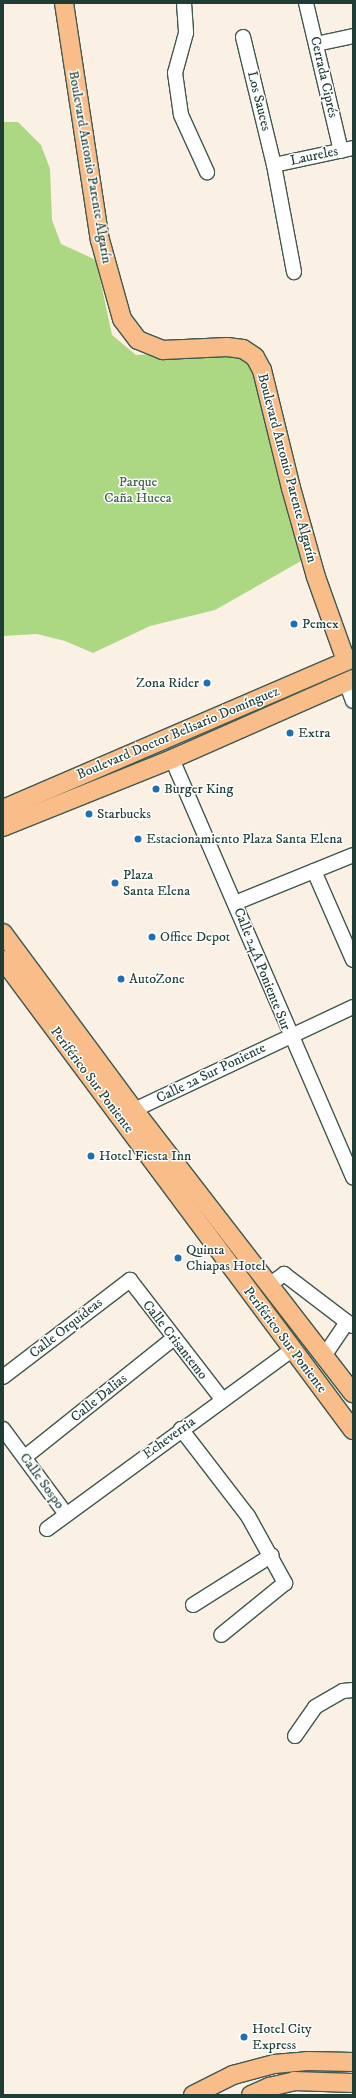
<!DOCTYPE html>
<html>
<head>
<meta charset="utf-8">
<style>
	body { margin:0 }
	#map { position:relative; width:356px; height:2098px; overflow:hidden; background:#faf0e3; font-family:"IM FELL DW Pica",serif }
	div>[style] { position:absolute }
	.green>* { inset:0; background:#acd783 }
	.roads { filter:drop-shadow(1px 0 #40584e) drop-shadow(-1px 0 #40584e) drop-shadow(0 1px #40584e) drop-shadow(0 -1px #40584e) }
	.minor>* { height:14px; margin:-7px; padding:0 7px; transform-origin:7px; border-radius:7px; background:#fff }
	.major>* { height:18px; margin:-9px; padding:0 9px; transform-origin:9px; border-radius:9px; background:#f8bd89 }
	.dots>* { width:11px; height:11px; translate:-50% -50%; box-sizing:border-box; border:2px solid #fff; border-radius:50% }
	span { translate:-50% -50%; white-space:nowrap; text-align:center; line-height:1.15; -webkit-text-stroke:3px #fff; paint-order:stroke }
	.street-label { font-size:14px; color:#1f3d34 }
	.park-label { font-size:14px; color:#426448 }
	.poi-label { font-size:14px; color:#1f3d34 }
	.left { translate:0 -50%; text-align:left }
	.right { translate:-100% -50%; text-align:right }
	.frame { position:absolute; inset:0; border:4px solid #1f3d34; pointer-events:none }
</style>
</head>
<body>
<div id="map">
	<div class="green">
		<div style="clip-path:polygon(3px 122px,18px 122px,41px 145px,50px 169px,52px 220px,61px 244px,96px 260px,112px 335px,136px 355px,240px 351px,256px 370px,308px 557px,215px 610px,150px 626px,93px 653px,65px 641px,37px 634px,3px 636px)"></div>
	</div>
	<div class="roads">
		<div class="minor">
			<div style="left:184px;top:3px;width:30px;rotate:86deg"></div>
			<div style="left:186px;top:33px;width:41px;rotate:105.4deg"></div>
			<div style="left:175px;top:73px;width:42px;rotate:81.9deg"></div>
			<div style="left:181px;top:115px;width:63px;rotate:65.5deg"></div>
			<div style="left:306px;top:3px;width:152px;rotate:76.7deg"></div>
			<div style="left:243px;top:37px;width:132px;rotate:76.4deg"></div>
			<div style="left:274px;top:165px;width:109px;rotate:79.4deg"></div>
			<div style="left:316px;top:44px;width:38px;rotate:-12deg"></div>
			<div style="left:274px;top:165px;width:81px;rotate:-12.1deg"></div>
			<div style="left:346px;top:682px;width:20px;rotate:70deg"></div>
			<div style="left:172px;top:759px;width:456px;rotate:66.6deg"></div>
			<div style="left:314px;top:871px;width:97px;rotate:66.3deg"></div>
			<div style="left:235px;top:903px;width:127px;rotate:-22.1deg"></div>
			<div style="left:134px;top:1110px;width:242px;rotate:-25.2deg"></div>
			<div style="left:269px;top:1285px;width:19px;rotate:-36deg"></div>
			<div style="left:284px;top:1274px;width:79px;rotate:37.3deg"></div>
			<div style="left:324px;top:1356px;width:41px;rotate:-55.9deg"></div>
			<div style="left:347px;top:1322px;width:7px;rotate:34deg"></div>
			<div style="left:3px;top:1377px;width:160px;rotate:-37.4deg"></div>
			<div style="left:130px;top:1280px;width:150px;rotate:52.3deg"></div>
			<div style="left:3px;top:1429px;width:106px;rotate:53.5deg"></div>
			<div style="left:181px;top:1429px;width:110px;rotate:52.4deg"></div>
			<div style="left:248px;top:1516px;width:77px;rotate:61.1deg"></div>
			<div style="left:285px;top:1583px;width:82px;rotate:140.9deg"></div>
			<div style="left:25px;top:1457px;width:189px;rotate:-38.6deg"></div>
			<div style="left:47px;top:1529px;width:303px;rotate:-36.2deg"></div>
			<div style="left:193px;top:1605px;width:93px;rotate:-32.3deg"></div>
			<div style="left:295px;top:1736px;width:35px;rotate:-55deg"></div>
			<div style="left:315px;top:1707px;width:32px;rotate:-30deg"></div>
			<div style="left:343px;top:1691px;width:10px;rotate:-6deg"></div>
		</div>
		<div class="major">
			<div style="left:64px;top:3px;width:240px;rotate:81.4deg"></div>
			<div style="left:100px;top:240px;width:82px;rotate:74.4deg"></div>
			<div style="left:122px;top:319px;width:26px;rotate:53deg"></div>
			<div style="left:138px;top:340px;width:27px;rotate:22deg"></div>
			<div style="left:163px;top:350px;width:64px;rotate:-2.7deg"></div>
			<div style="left:227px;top:347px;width:16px;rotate:7deg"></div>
			<div style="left:243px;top:349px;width:14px;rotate:34deg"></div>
			<div style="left:255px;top:357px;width:15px;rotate:62deg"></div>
			<div style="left:262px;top:370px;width:122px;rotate:76.2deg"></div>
			<div style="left:291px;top:488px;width:92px;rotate:74.3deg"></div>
			<div style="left:316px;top:577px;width:89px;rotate:70.3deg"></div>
			<div style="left:3px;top:809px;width:381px;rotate:-23.3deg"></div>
			<div style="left:3px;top:827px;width:182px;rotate:-21.9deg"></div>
			<div style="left:172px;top:759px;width:198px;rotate:-23.8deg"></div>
			<div style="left:3px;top:933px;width:220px;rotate:53.5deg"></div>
			<div style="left:134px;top:1110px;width:358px;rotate:52.3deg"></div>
			<div style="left:3px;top:960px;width:586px;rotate:53.33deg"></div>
			<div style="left:193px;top:2095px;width:45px;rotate:-26.6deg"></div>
			<div style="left:233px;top:2075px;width:42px;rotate:-15deg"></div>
			<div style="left:274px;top:2064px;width:33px;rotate:-5deg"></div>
			<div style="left:307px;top:2061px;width:46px;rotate:1.2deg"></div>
			<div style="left:251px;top:2095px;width:20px;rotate:-24deg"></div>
			<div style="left:269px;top:2087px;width:26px;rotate:-13deg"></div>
			<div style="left:294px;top:2081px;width:59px;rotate:1.9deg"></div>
		</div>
	</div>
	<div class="dots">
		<div style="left:294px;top:624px;background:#1f6fb2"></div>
		<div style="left:207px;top:683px;background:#1f6fb2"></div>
		<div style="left:290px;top:733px;background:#1f6fb2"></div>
		<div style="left:156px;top:789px;background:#1f6fb2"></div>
		<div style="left:89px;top:814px;background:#1f6fb2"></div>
		<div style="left:138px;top:839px;background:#1f6fb2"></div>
		<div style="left:115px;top:883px;background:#1f6fb2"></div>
		<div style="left:152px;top:937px;background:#1f6fb2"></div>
		<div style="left:121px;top:979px;background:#1f6fb2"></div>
		<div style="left:91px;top:1156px;background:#1f6fb2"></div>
		<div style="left:178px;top:1258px;background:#1f6fb2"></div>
		<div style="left:244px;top:2037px;background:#1f6fb2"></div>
	</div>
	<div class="street-label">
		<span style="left:324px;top:77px;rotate:77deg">Cerrada Ciprés</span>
		<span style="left:259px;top:101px;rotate:76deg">Los Sauces</span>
		<span style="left:314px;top:156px;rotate:-12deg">Laureles</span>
		<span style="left:90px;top:167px;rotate:80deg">Boulevard Antonio Parente Algarín</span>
		<span style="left:287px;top:468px;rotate:75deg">Boulevard Antonio Parente Algarín</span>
		<span style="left:178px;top:733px;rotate:-23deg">Boulevard Doctor Belisario Domínguez</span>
		<span style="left:262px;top:969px;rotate:68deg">Calle 24A Poniente Sur</span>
		<span style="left:211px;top:1073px;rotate:-26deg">Calle 2a Sur Poniente</span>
		<span style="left:92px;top:1080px;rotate:53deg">Periférico Sur Poniente</span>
		<span style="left:66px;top:1328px;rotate:-38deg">Calle Orquídeas</span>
		<span style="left:175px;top:1340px;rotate:52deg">Calle Crisantemo</span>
		<span style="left:285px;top:1340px;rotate:53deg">Periférico Sur Poniente</span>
		<span style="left:99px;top:1398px;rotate:-39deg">Calle Dalias</span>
		<span style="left:169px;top:1438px;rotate:-36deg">Echeverria</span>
		<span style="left:42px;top:1481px;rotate:54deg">Calle Sospo</span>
	</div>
	<div class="park-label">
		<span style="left:138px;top:490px">Parque<br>Caña Hueca</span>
	</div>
	<div class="poi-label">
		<span class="left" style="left:302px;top:624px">Pemex</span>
		<span class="right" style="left:199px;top:683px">Zona Rider</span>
		<span class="left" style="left:298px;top:733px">Extra</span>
		<span class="left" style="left:164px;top:789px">Burger King</span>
		<span class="left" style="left:97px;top:814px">Starbucks</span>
		<span class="left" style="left:146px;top:839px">Estacionamiento Plaza Santa Elena</span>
		<span class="left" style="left:123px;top:883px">Plaza<br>Santa Elena</span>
		<span class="left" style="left:160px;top:937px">Office Depot</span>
		<span class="left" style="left:129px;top:979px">AutoZone</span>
		<span class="left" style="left:99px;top:1156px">Hotel Fiesta Inn</span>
		<span class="left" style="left:186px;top:1258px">Quinta<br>Chiapas Hotel</span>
		<span class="left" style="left:252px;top:2037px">Hotel City<br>Express</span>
	</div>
	<div class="frame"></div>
</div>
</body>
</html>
